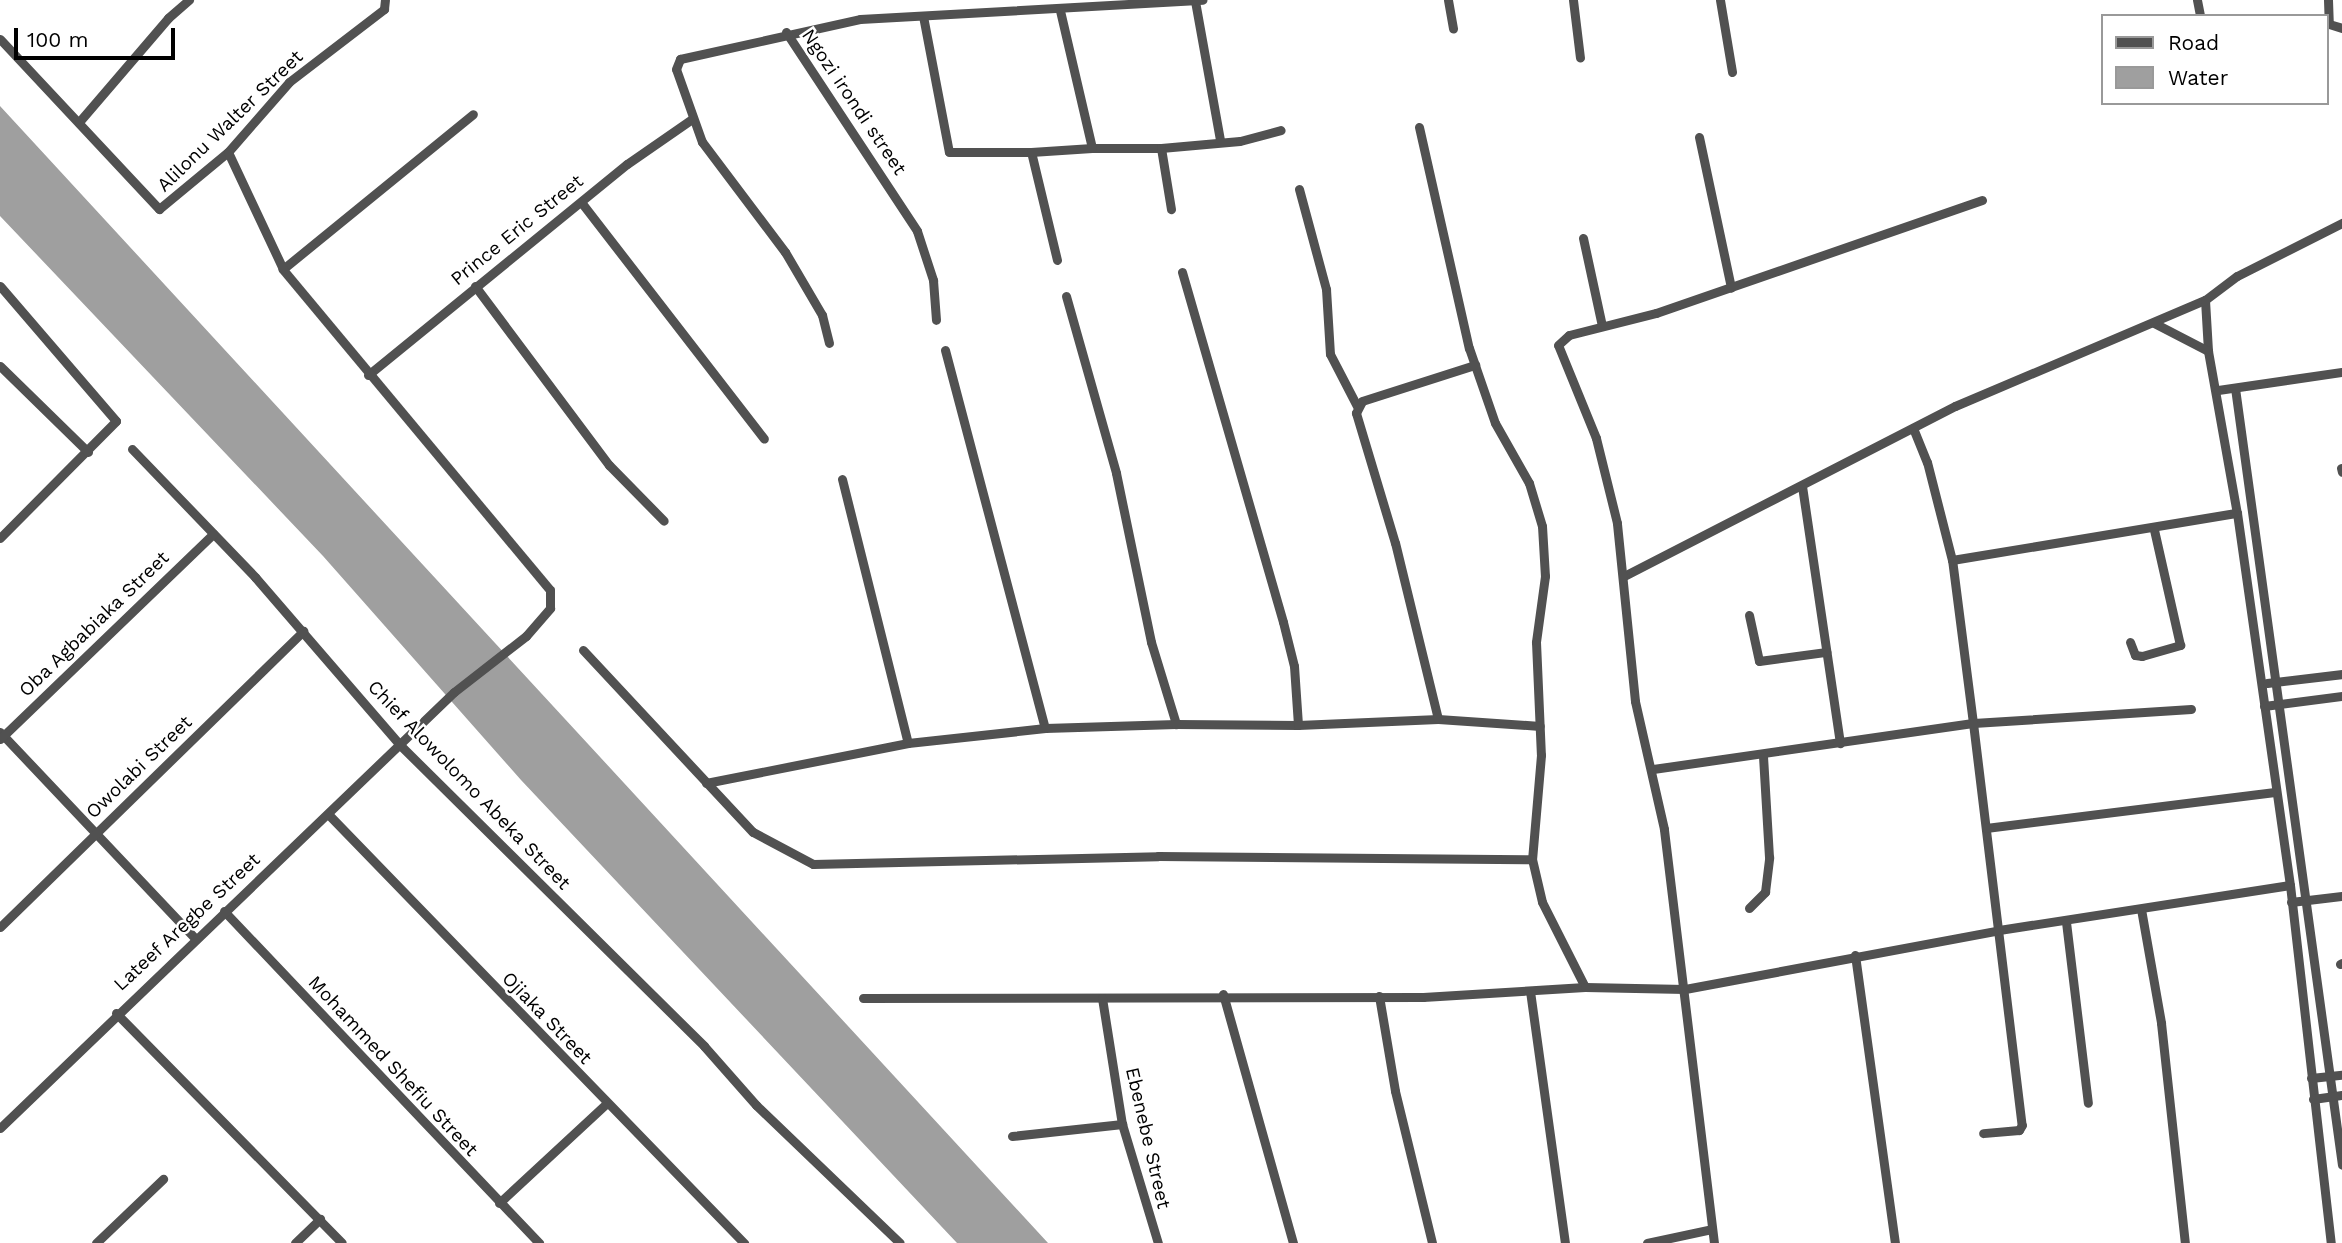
<!DOCTYPE html>
<html>
<head>
<meta charset="utf-8">
<style>
	body { margin:0 }
	#map { position:relative; width:2342px; height:1243px; overflow:hidden; background:#fff; font-family:"Work Sans",sans-serif }
	div>[style] { position:absolute }
	.water>* { inset:0; background:#9f9f9f }
	.street>* { height:9px; margin:-4.5px; padding:0 4.5px; transform-origin:4.5px; border-radius:4.5px; background:#515151 }
	span { translate:-50% -50%; white-space:nowrap; text-align:center; line-height:1.15; -webkit-text-stroke:5px #fff; paint-order:stroke }
	.street-label { font-size:19px; color:#000 }
	.legend { position:absolute; left:2101px; top:14px; width:228px; height:91px; box-sizing:border-box; background:#fff; border:2px solid #999; margin:0; padding:9px 12px; list-style:none; font-size:21px; color:#000 }
	.legend li { display:flex; align-items:center; gap:14px; height:35px }
	.legend b { width:35px; border:2px solid #999 }
	.scale { position:absolute; left:14px; top:28px; width:161px; height:32px; box-sizing:border-box; border:4px solid #000; border-top:0; padding-left:9px; font-size:21px; line-height:24px; white-space:nowrap; color:#000; -webkit-text-stroke:5px #fff; paint-order:stroke }
</style>
</head>
<body>
<div id="map">
	<div class="water">
		<div style="clip-path:polygon(0 106px,1048px 1243px,957px 1243px,521px 780px,323px 556px,0 216px)"></div>
	</div>
	<div class="street">
		<div style="left:1448px;top:0;width:29px;rotate:80deg"></div>
		<div style="left:1573px;top:0;width:58px;rotate:83.1deg"></div>
		<div style="left:1720px;top:0;width:73px;rotate:80.5deg"></div>
		<div style="left:2197px;top:0;width:16px;rotate:79deg"></div>
		<div style="left:2328px;top:0;width:24px;rotate:88deg"></div>
		<div style="left:2329px;top:24px;width:14px;rotate:17deg"></div>
		<div style="left:1195px;top:1px;width:141px;rotate:79.8deg"></div>
		<div style="left:923px;top:16px;width:138px;rotate:79.2deg"></div>
		<div style="left:949px;top:152px;width:82px"></div>
		<div style="left:786px;top:32px;width:238px;rotate:56.6deg"></div>
		<div style="left:917px;top:231px;width:52px;rotate:71.9deg"></div>
		<div style="left:933px;top:280px;width:40px;rotate:85.7deg"></div>
		<div style="left:0;top:39px;width:233px;rotate:46.9deg"></div>
		<div style="left:159px;top:209px;width:89px;rotate:-39.6deg"></div>
		<div style="left:228px;top:152px;width:93px;rotate:-48.9deg"></div>
		<div style="left:289px;top:82px;width:120px;rotate:-37.5deg"></div>
		<div style="left:384px;top:9px;width:9px;rotate:-84deg"></div>
		<div style="left:79px;top:122px;width:137px;rotate:-49.4deg"></div>
		<div style="left:168px;top:18px;width:28px;rotate:-41deg"></div>
		<div style="left:1419px;top:127px;width:227px;rotate:77.3deg"></div>
		<div style="left:1469px;top:348px;width:79px;rotate:70.9deg"></div>
		<div style="left:1495px;top:423px;width:69px;rotate:60.5deg"></div>
		<div style="left:1529px;top:483px;width:45px;rotate:73.2deg"></div>
		<div style="left:1542px;top:526px;width:50px;rotate:86.6deg"></div>
		<div style="left:1545px;top:576px;width:67px;rotate:97.8deg"></div>
		<div style="left:1536px;top:642px;width:113px;rotate:87.5deg"></div>
		<div style="left:1541px;top:755px;width:104px;rotate:94.9deg"></div>
		<div style="left:1532px;top:859px;width:44px;rotate:76.9deg"></div>
		<div style="left:1542px;top:902px;width:95px;rotate:63.2deg"></div>
		<div style="left:1699px;top:137px;width:154px;rotate:78deg"></div>
		<div style="left:1092px;top:148px;width:69px"></div>
		<div style="left:1161px;top:148px;width:79px;rotate:-5.1deg"></div>
		<div style="left:1240px;top:141px;width:42px;rotate:-15deg"></div>
		<div style="left:1161px;top:148px;width:62px;rotate:80.7deg"></div>
		<div style="left:1299px;top:189px;width:104px;rotate:74.9deg"></div>
		<div style="left:1326px;top:289px;width:65px;rotate:86.5deg"></div>
		<div style="left:1330px;top:354px;width:59px;rotate:62.6deg"></div>
		<div style="left:581px;top:202px;width:299px;rotate:52.3deg"></div>
		<div style="left:1583px;top:238px;width:90px;rotate:77.8deg"></div>
		<div style="left:1057px;top:260px;width:111px;rotate:-103.5deg"></div>
		<div style="left:1031px;top:152px;width:61px;rotate:-3.8deg"></div>
		<div style="left:1092px;top:148px;width:142px;rotate:-103.1deg"></div>
		<div style="left:283px;top:269px;width:245px;rotate:-39.2deg"></div>
		<div style="left:1182px;top:272px;width:364px;rotate:73.9deg"></div>
		<div style="left:1283px;top:622px;width:45px;rotate:76deg"></div>
		<div style="left:1294px;top:666px;width:59px;rotate:86.1deg"></div>
		<div style="left:0;top:286px;width:178px;rotate:49.3deg"></div>
		<div style="left:116px;top:421px;width:165px;rotate:134.8deg"></div>
		<div style="left:475px;top:286px;width:224px;rotate:53.2deg"></div>
		<div style="left:609px;top:465px;width:78px;rotate:45.5deg"></div>
		<div style="left:1066px;top:296px;width:184px;rotate:74.2deg"></div>
		<div style="left:1116px;top:473px;width:173px;rotate:78.3deg"></div>
		<div style="left:1151px;top:642px;width:86px;rotate:73deg"></div>
		<div style="left:2205px;top:300px;width:51px;rotate:86.6deg"></div>
		<div style="left:2208px;top:351px;width:165px;rotate:79.9deg"></div>
		<div style="left:2237px;top:513px;width:376px;rotate:81.9deg"></div>
		<div style="left:2290px;top:885px;width:360px;rotate:83.5deg"></div>
		<div style="left:2154px;top:323px;width:61px;rotate:27.4deg"></div>
		<div style="left:829px;top:343px;width:29px;rotate:-104deg"></div>
		<div style="left:822px;top:315px;width:73px;rotate:-120.4deg"></div>
		<div style="left:785px;top:252px;width:138px;rotate:-127deg"></div>
		<div style="left:702px;top:142px;width:77px;rotate:-109.6deg"></div>
		<div style="left:676px;top:69px;width:11px;rotate:-68deg"></div>
		<div style="left:680px;top:59px;width:184px;rotate:-12.5deg"></div>
		<div style="left:860px;top:19px;width:343px;rotate:-3.2deg"></div>
		<div style="left:945px;top:350px;width:391px;rotate:75.2deg"></div>
		<div style="left:0;top:366px;width:123px;rotate:44.3deg"></div>
		<div style="left:368px;top:375px;width:334px;rotate:-39.2deg"></div>
		<div style="left:627px;top:164px;width:79px;rotate:-34.7deg"></div>
		<div style="left:2235px;top:388px;width:784px;rotate:82.16deg"></div>
		<div style="left:2218px;top:390px;width:125px;rotate:-8.3deg"></div>
		<div style="left:1913px;top:428px;width:37px;rotate:68deg"></div>
		<div style="left:1927px;top:462px;width:101px;rotate:75.7deg"></div>
		<div style="left:132px;top:449px;width:178px;rotate:46.1deg"></div>
		<div style="left:255px;top:577px;width:222px;rotate:49.2deg"></div>
		<div style="left:400px;top:745px;width:428px;rotate:44.7deg"></div>
		<div style="left:704px;top:1046px;width:79px;rotate:48.6deg"></div>
		<div style="left:756px;top:1105px;width:199px;rotate:43.8deg"></div>
		<div style="left:2341px;top:468px;width:4px;rotate:76deg"></div>
		<div style="left:842px;top:479px;width:272px;rotate:76deg"></div>
		<div style="left:908px;top:743px;width:138px;rotate:-6.2deg"></div>
		<div style="left:1045px;top:728px;width:131px;rotate:-1.7deg"></div>
		<div style="left:1176px;top:724px;width:122px;rotate:0.5deg"></div>
		<div style="left:1298px;top:725px;width:140px;rotate:-2.5deg"></div>
		<div style="left:1438px;top:719px;width:102px;rotate:3.9deg"></div>
		<div style="left:1802px;top:486px;width:260px;rotate:81.6deg"></div>
		<div style="left:1624px;top:576px;width:372px;rotate:-27.2deg"></div>
		<div style="left:1955px;top:406px;width:272px;rotate:-23deg"></div>
		<div style="left:2205px;top:300px;width:40px;rotate:-37deg"></div>
		<div style="left:2237px;top:276px;width:118px;rotate:-26.8deg"></div>
		<div style="left:1749px;top:615px;width:47px;rotate:77.7deg"></div>
		<div style="left:1759px;top:661px;width:68px;rotate:-7.7deg"></div>
		<div style="left:2130px;top:642px;width:14px;rotate:69deg"></div>
		<div style="left:2135px;top:655px;width:7px;rotate:8deg"></div>
		<div style="left:2142px;top:656px;width:40px;rotate:-16deg"></div>
		<div style="left:2180px;top:645px;width:118px;rotate:-102.7deg"></div>
		<div style="left:583px;top:650px;width:249px;rotate:47deg"></div>
		<div style="left:753px;top:832px;width:68px;rotate:28.1deg"></div>
		<div style="left:813px;top:864px;width:345px;rotate:-1.3deg"></div>
		<div style="left:1158px;top:856px;width:374px;rotate:0.5deg"></div>
		<div style="left:2267px;top:683px;width:76px;rotate:-6.8deg"></div>
		<div style="left:2264px;top:706px;width:79px;rotate:-7.3deg"></div>
		<div style="left:2191px;top:709px;width:218px;rotate:176.3deg"></div>
		<div style="left:1973px;top:723px;width:164px;rotate:-97.3deg"></div>
		<div style="left:1952px;top:560px;width:289px;rotate:-9.4deg"></div>
		<div style="left:1438px;top:719px;width:181px;rotate:-103.7deg"></div>
		<div style="left:1395px;top:543px;width:136px;rotate:-106.7deg"></div>
		<div style="left:1356px;top:413px;width:13px;rotate:-63deg"></div>
		<div style="left:1362px;top:401px;width:119px;rotate:-17.7deg"></div>
		<div style="left:0;top:732px;width:284px;rotate:46.6deg"></div>
		<div style="left:0;top:739px;width:296px;rotate:-43.9deg"></div>
		<div style="left:1653px;top:769px;width:323px;rotate:-8.2deg"></div>
		<div style="left:1973px;top:723px;width:405px;rotate:83.1deg"></div>
		<div style="left:2022px;top:1125px;width:6px;rotate:121deg"></div>
		<div style="left:2019px;top:1130px;width:36px;rotate:175deg"></div>
		<div style="left:706px;top:783px;width:206px;rotate:-11.2deg"></div>
		<div style="left:328px;top:814px;width:598px;rotate:45.88deg"></div>
		<div style="left:1986px;top:828px;width:291px;rotate:-7.1deg"></div>
		<div style="left:2291px;top:902px;width:51px;rotate:-6.7deg"></div>
		<div style="left:1749px;top:908px;width:23px;rotate:-45deg"></div>
		<div style="left:1765px;top:892px;width:35px;rotate:-83deg"></div>
		<div style="left:1769px;top:857px;width:102px;rotate:-93.4deg"></div>
		<div style="left:2141px;top:909px;width:116px;rotate:80deg"></div>
		<div style="left:2161px;top:1023px;width:221px;rotate:83.8deg"></div>
		<div style="left:224px;top:911px;width:458px;rotate:46.5deg"></div>
		<div style="left:2066px;top:922px;width:182px;rotate:83.1deg"></div>
		<div style="left:0;top:927px;width:424px;rotate:-44.3deg"></div>
		<div style="left:1855px;top:955px;width:291px;rotate:82.1deg"></div>
		<div style="left:2340px;top:964px;width:2px;rotate:-27deg"></div>
		<div style="left:1530px;top:991px;width:254px;rotate:82.1deg"></div>
		<div style="left:1223px;top:994px;width:259px;rotate:74.3deg"></div>
		<div style="left:1379px;top:996px;width:96px;rotate:80.4deg"></div>
		<div style="left:1395px;top:1091px;width:156px;rotate:76.3deg"></div>
		<div style="left:863px;top:998px;width:560px;rotate:-0.1deg"></div>
		<div style="left:1423px;top:997px;width:162px;rotate:-3.5deg"></div>
		<div style="left:1585px;top:987px;width:100px;rotate:1.1deg"></div>
		<div style="left:1685px;top:989px;width:319px;rotate:-10.6deg"></div>
		<div style="left:1999px;top:930px;width:294px;rotate:-8.8deg"></div>
		<div style="left:1102px;top:998px;width:128px;rotate:81deg"></div>
		<div style="left:1122px;top:1124px;width:124px;rotate:73.2deg"></div>
		<div style="left:116px;top:1013px;width:322px;rotate:45.5deg"></div>
		<div style="left:2311px;top:1078px;width:31px;rotate:-6deg"></div>
		<div style="left:2313px;top:1099px;width:29px;rotate:-8deg"></div>
		<div style="left:0;top:1128px;width:629px;rotate:-43.84deg"></div>
		<div style="left:454px;top:692px;width:91px;rotate:-37.9deg"></div>
		<div style="left:526px;top:636px;width:37px;rotate:-49deg"></div>
		<div style="left:550px;top:608px;width:18px;rotate:-90deg"></div>
		<div style="left:550px;top:590px;width:418px;rotate:-129.8deg"></div>
		<div style="left:283px;top:269px;width:129px;rotate:-115.2deg"></div>
		<div style="left:1012px;top:1136px;width:111px;rotate:-6.2deg"></div>
		<div style="left:499px;top:1203px;width:146px;rotate:-42.8deg"></div>
		<div style="left:96px;top:1243px;width:93px;rotate:-43.7deg"></div>
		<div style="left:295px;top:1243px;width:35px;rotate:-44deg"></div>
		<div style="left:1647px;top:1243px;width:66px;rotate:-12.2deg"></div>
		<div style="left:1714px;top:1243px;width:417px;rotate:-96.9deg"></div>
		<div style="left:1664px;top:829px;width:131px;rotate:-102.8deg"></div>
		<div style="left:1635px;top:701px;width:179px;rotate:-95.8deg"></div>
		<div style="left:1617px;top:523px;width:88px;rotate:-103.9deg"></div>
		<div style="left:1596px;top:438px;width:100px;rotate:-112.2deg"></div>
		<div style="left:1558px;top:345px;width:15px;rotate:-42deg"></div>
		<div style="left:1569px;top:335px;width:90px;rotate:-14.2deg"></div>
		<div style="left:1656px;top:313px;width:345px;rotate:-19.1deg"></div>
	</div>
	<div class="street-label">
		<span style="left:854px;top:102px;rotate:56deg">Ngozi irondi street</span>
		<span style="left:230px;top:121px;rotate:-44deg">Alilonu Walter Street</span>
		<span style="left:517px;top:230px;rotate:-39deg">Prince Eric Street</span>
		<span style="left:94px;top:624px;rotate:-44deg">Oba Agbabiaka Street</span>
		<span style="left:139px;top:767px;rotate:-44deg">Owolabi Street</span>
		<span style="left:469px;top:785px;rotate:46deg">Chief Alowolomo Abeka Street</span>
		<span style="left:187px;top:922px;rotate:-43deg">Lateef Aregbe Street</span>
		<span style="left:547px;top:1018px;rotate:46deg">Ojiaka Street</span>
		<span style="left:393px;top:1066px;rotate:47deg">Mohammed Shefiu Street</span>
		<span style="left:1148px;top:1138px;rotate:77deg">Ebenebe Street</span>
	</div>
	<ul class="legend">
	<li><b style="height:9px;background:#515151"></b>Road</li>
	<li><b style="height:19px;background:#9f9f9f"></b>Water</li>
	</ul>
	<div class="scale">100 m</div>
</div>
</body>
</html>
